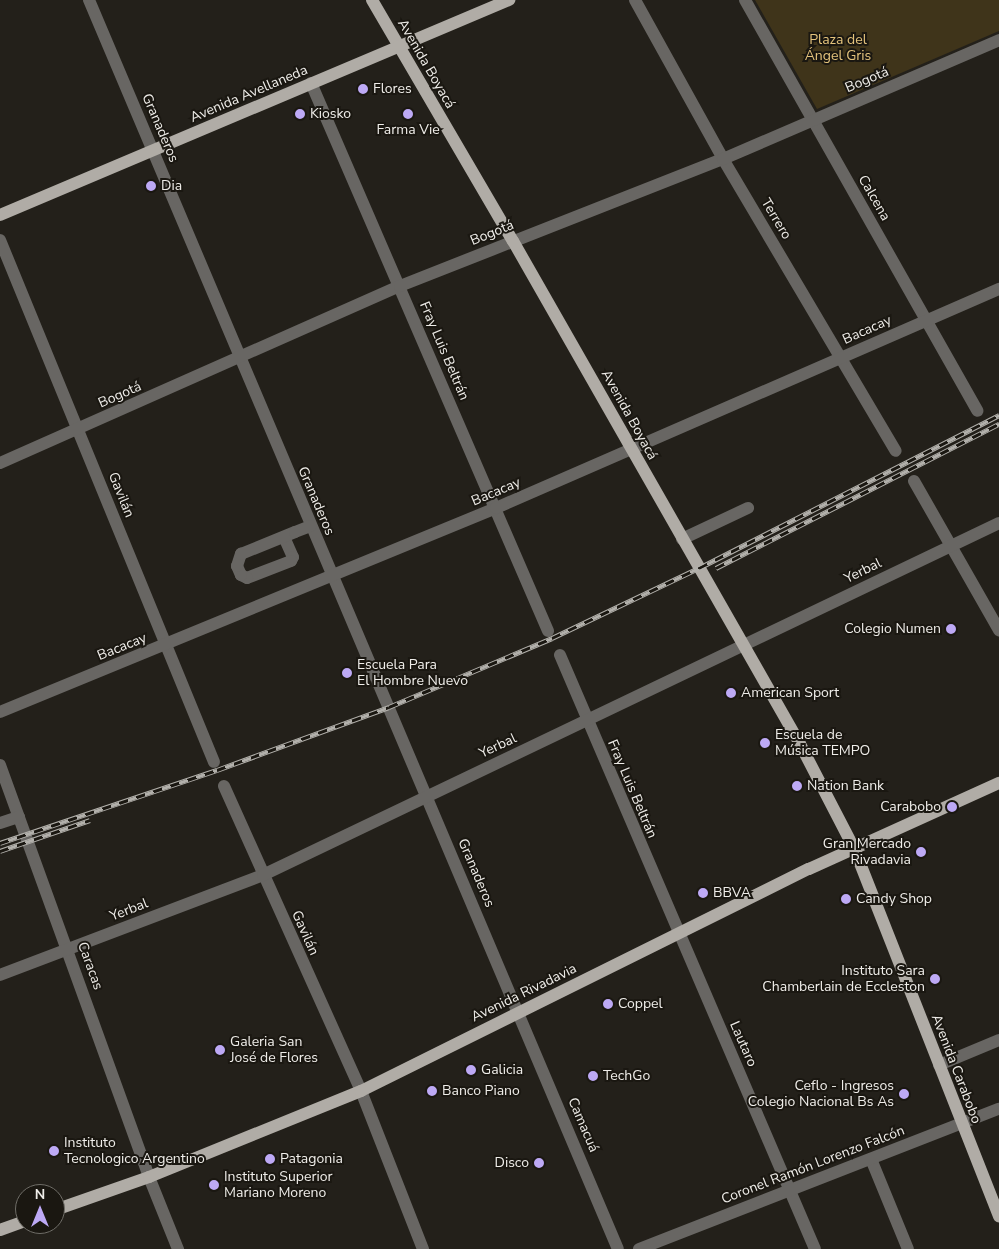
<!DOCTYPE html>
<html>
<head>
<meta charset="utf-8">
<style>
	body { margin:0 }
	#map { position:relative; width:999px; height:1249px; overflow:hidden; background:#23201a; font-family:"Nunito Sans",sans-serif }
	div>[style] { position:absolute }
	.green>* { inset:0; background:#3f341a }
	.minor>* { height:12px; margin:-6px; padding:0 6px; transform-origin:6px; border-radius:6px; background:#686663 }
	.major>* { height:12px; margin:-6px; padding:0 6px; transform-origin:6px; border-radius:6px; background:#b0aca6 }
	.rail>* { height:5px; margin-top:-2.5px; transform-origin:0; background:repeating-linear-gradient(90deg,#1a1711 0 9px,#b2b0ab 0 18px); box-sizing:border-box; border-block:1px solid #b2b0ab }
	.dots>* { width:14px; height:14px; translate:-50% -50%; box-sizing:border-box; border:2px solid #1a1711; border-radius:50% }
	span { translate:-50% -50%; white-space:nowrap; text-align:center; line-height:1.15; -webkit-text-stroke:4px #1a1711; paint-order:stroke }
	.park-label { font-size:14px; color:#e4c37c }
	.street-label { font-size:14px; color:#efede9 }
	.poi-label { font-size:14px; color:#efede9 }
	.left { translate:0 -50%; text-align:left }
	.right { translate:-100% -50%; text-align:right }
	.north { position:absolute; left:15px; top:1184px; width:50px; height:50px; box-sizing:border-box; background:#1a1711; border:1px solid #6f6d67; border-radius:50%; rotate:0deg; font-size:14px; font-weight:700; line-height:20px; text-align:center; color:#efede9 }
	.north::after { content:''; display:block; margin:auto; width:18px; height:22px; background:#bda9f5; clip-path:polygon(50% 0,100% 100%,50% 72%,0 100%) }
</style>
</head>
<body>
<div id="map">
	<div class="green">
		<div style="clip-path:polygon(755px 0,999px 0,999px 31px,817px 109px)"></div>
	</div>
	<div class="minor">
		<div style="left:89px;top:0;width:1356px;rotate:67.05deg"></div>
		<div style="left:635px;top:0;width:182px;rotate:61deg"></div>
		<div style="left:723px;top:159px;width:339px;rotate:59.4deg"></div>
		<div style="left:745px;top:0;width:472px;rotate:60.5deg"></div>
		<div style="left:311px;top:83px;width:597px;rotate:66.61deg"></div>
		<div style="left:0;top:240px;width:564px;rotate:67.71deg"></div>
		<div style="left:0;top:463px;width:437px;rotate:-23.9deg"></div>
		<div style="left:400px;top:286px;width:347px;rotate:-21.5deg"></div>
		<div style="left:723px;top:159px;width:301px;rotate:-23.3deg"></div>
		<div style="left:914px;top:481px;width:172px;rotate:60.3deg"></div>
		<div style="left:284px;top:537px;width:22px;rotate:66deg"></div>
		<div style="left:293px;top:557px;width:4px;rotate:117deg"></div>
		<div style="left:291px;top:561px;width:47px;rotate:158.9deg"></div>
		<div style="left:247px;top:578px;width:7px;rotate:-153deg"></div>
		<div style="left:241px;top:575px;width:10px;rotate:-114deg"></div>
		<div style="left:237px;top:566px;width:13px;rotate:-72deg"></div>
		<div style="left:241px;top:554px;width:58px;rotate:-22.2deg"></div>
		<div style="left:295px;top:532px;width:17px;rotate:-21deg"></div>
		<div style="left:682px;top:539px;width:73px;rotate:-25.2deg"></div>
		<div style="left:560px;top:655px;width:646px;rotate:66.77deg"></div>
		<div style="left:0;top:712px;width:536px;rotate:-22.36deg"></div>
		<div style="left:496px;top:508px;width:549px;rotate:-23.53deg"></div>
		<div style="left:0;top:765px;width:438px;rotate:70.1deg"></div>
		<div style="left:149px;top:1177px;width:78px;rotate:68.1deg"></div>
		<div style="left:224px;top:786px;width:334px;rotate:65.8deg"></div>
		<div style="left:361px;top:1091px;width:170px;rotate:68.6deg"></div>
		<div style="left:0;top:823px;width:20px;rotate:-18deg"></div>
		<div style="left:0;top:975px;width:281px;rotate:-20.8deg"></div>
		<div style="left:263px;top:875px;width:816px;rotate:-25.56deg"></div>
		<div style="left:939px;top:1065px;width:65px;rotate:-22.6deg"></div>
		<div style="left:871px;top:1159px;width:97px;rotate:67.7deg"></div>
		<div style="left:639px;top:1249px;width:386px;rotate:-21.3deg"></div>
	</div>
	<div class="major">
		<div style="left:372px;top:0;width:279px;rotate:59.7deg"></div>
		<div style="left:513px;top:241px;width:579px;rotate:60.29deg"></div>
		<div style="left:800px;top:744px;width:117px;rotate:62.6deg"></div>
		<div style="left:854px;top:848px;width:396px;rotate:68.5deg"></div>
		<div style="left:0;top:215px;width:553px;rotate:-22.9deg"></div>
		<div style="left:55px;top:1210px;width:100px;rotate:-19.3deg"></div>
		<div style="left:149px;top:1177px;width:229px;rotate:-22.1deg"></div>
		<div style="left:361px;top:1091px;width:500px;rotate:-26.4deg"></div>
		<div style="left:809px;top:869px;width:209px;rotate:-24.4deg"></div>
		<div style="left:0;top:1230px;width:27px;rotate:-20deg"></div>
	</div>
	<div class="rail">
		<div style="left:716px;top:568px;width:318px;rotate:-27deg"></div>
		<div style="left:0;top:843px;width:229px;rotate:-18.6deg"></div>
		<div style="left:217px;top:770px;width:183px;rotate:-20.1deg"></div>
		<div style="left:389px;top:707px;width:177px;rotate:-22.9deg"></div>
		<div style="left:552px;top:638px;width:163px;rotate:-25.5deg"></div>
		<div style="left:699px;top:568px;width:337px;rotate:-27deg"></div>
		<div style="left:0;top:851px;width:95px;rotate:-19deg"></div>
	</div>
	<div class="dots">
		<div style="left:363px;top:89px;background:#bda9f5"></div>
		<div style="left:300px;top:114px;background:#bda9f5"></div>
		<div style="left:408px;top:114px;background:#bda9f5"></div>
		<div style="left:151px;top:186px;background:#bda9f5"></div>
		<div style="left:951px;top:629px;background:#bda9f5"></div>
		<div style="left:347px;top:673px;background:#bda9f5"></div>
		<div style="left:731px;top:693px;background:#bda9f5"></div>
		<div style="left:765px;top:743px;background:#bda9f5"></div>
		<div style="left:797px;top:786px;background:#bda9f5"></div>
		<div style="left:952px;top:807px;background:#bda9f5"></div>
		<div style="left:921px;top:852px;background:#bda9f5"></div>
		<div style="left:703px;top:893px;background:#bda9f5"></div>
		<div style="left:846px;top:899px;background:#bda9f5"></div>
		<div style="left:935px;top:979px;background:#bda9f5"></div>
		<div style="left:608px;top:1004px;background:#bda9f5"></div>
		<div style="left:220px;top:1050px;background:#bda9f5"></div>
		<div style="left:471px;top:1070px;background:#bda9f5"></div>
		<div style="left:593px;top:1076px;background:#bda9f5"></div>
		<div style="left:432px;top:1091px;background:#bda9f5"></div>
		<div style="left:904px;top:1094px;background:#bda9f5"></div>
		<div style="left:54px;top:1151px;background:#bda9f5"></div>
		<div style="left:270px;top:1159px;background:#bda9f5"></div>
		<div style="left:539px;top:1163px;background:#bda9f5"></div>
		<div style="left:214px;top:1185px;background:#bda9f5"></div>
	</div>
	<div class="park-label">
		<span style="left:838px;top:48px">Plaza del<br>Ángel Gris</span>
	</div>
	<div class="street-label">
		<span style="left:426px;top:64px;rotate:60deg">Avenida Boyacá</span>
		<span style="left:867px;top:80px;rotate:-23deg">Bogotá</span>
		<span style="left:249px;top:94px;rotate:-23deg">Avenida Avellaneda</span>
		<span style="left:160px;top:128px;rotate:67deg">Granaderos</span>
		<span style="left:874px;top:198px;rotate:60deg">Calcena</span>
		<span style="left:776px;top:219px;rotate:59deg">Terrero</span>
		<span style="left:492px;top:233px;rotate:-22deg">Bogotá</span>
		<span style="left:867px;top:330px;rotate:-24deg">Bacacay</span>
		<span style="left:444px;top:351px;rotate:67deg">Fray Luis Beltrán</span>
		<span style="left:120px;top:395px;rotate:-24deg">Bogotá</span>
		<span style="left:629px;top:415px;rotate:61deg">Avenida Boyacá</span>
		<span style="left:496px;top:492px;rotate:-23deg">Bacacay</span>
		<span style="left:121px;top:495px;rotate:68deg">Gavilán</span>
		<span style="left:316px;top:501px;rotate:67deg">Granaderos</span>
		<span style="left:863px;top:571px;rotate:-26deg">Yerbal</span>
		<span style="left:122px;top:647px;rotate:-22deg">Bacacay</span>
		<span style="left:498px;top:746px;rotate:-25deg">Yerbal</span>
		<span style="left:632px;top:789px;rotate:67deg">Fray Luis Beltrán</span>
		<span style="left:476px;top:873px;rotate:67deg">Granaderos</span>
		<span style="left:129px;top:910px;rotate:-21deg">Yerbal</span>
		<span style="left:305px;top:933px;rotate:66deg">Gavilán</span>
		<span style="left:90px;top:966px;rotate:70deg">Caracas</span>
		<span style="left:524px;top:993px;rotate:-26deg">Avenida Rivadavia</span>
		<span style="left:743px;top:1044px;rotate:66deg">Lautaro</span>
		<span style="left:956px;top:1069px;rotate:69deg">Avenida Carabobo</span>
		<span style="left:583px;top:1125px;rotate:67deg">Camacuá</span>
		<span style="left:813px;top:1165px;rotate:-21deg">Coronel Ramón Lorenzo Falcón</span>
	</div>
	<div class="poi-label">
		<span class="left" style="left:373px;top:89px">Flores</span>
		<span class="left" style="left:310px;top:114px">Kiosko</span>
		<span style="left:408px;top:130px">Farma Vie</span>
		<span class="left" style="left:161px;top:186px">Dia</span>
		<span class="right" style="left:941px;top:629px">Colegio Numen</span>
		<span class="left" style="left:357px;top:673px">Escuela Para<br>El Hombre Nuevo</span>
		<span class="left" style="left:741px;top:693px">American Sport</span>
		<span class="left" style="left:775px;top:743px">Escuela de<br>Música TEMPO</span>
		<span class="left" style="left:807px;top:786px">Nation Bank</span>
		<span class="right" style="left:941px;top:807px">Carabobo</span>
		<span class="right" style="left:911px;top:852px">Gran Mercado<br>Rivadavia</span>
		<span class="left" style="left:713px;top:893px">BBVA</span>
		<span class="left" style="left:856px;top:899px">Candy Shop</span>
		<span class="right" style="left:925px;top:979px">Instituto Sara<br>Chamberlain de Eccleston</span>
		<span class="left" style="left:618px;top:1004px">Coppel</span>
		<span class="left" style="left:230px;top:1050px">Galeria San<br>José de Flores</span>
		<span class="left" style="left:481px;top:1070px">Galicia</span>
		<span class="left" style="left:603px;top:1076px">TechGo</span>
		<span class="right" style="left:894px;top:1094px">Ceflo - Ingresos<br>Colegio Nacional Bs As</span>
		<span class="left" style="left:442px;top:1091px">Banco Piano</span>
		<span class="left" style="left:64px;top:1151px">Instituto<br>Tecnologico Argentino</span>
		<span class="left" style="left:280px;top:1159px">Patagonia</span>
		<span class="right" style="left:529px;top:1163px">Disco</span>
		<span class="left" style="left:224px;top:1185px">Instituto Superior<br>Mariano Moreno</span>
	</div>
	<div class="north">N</div>
</div>
</body>
</html>
